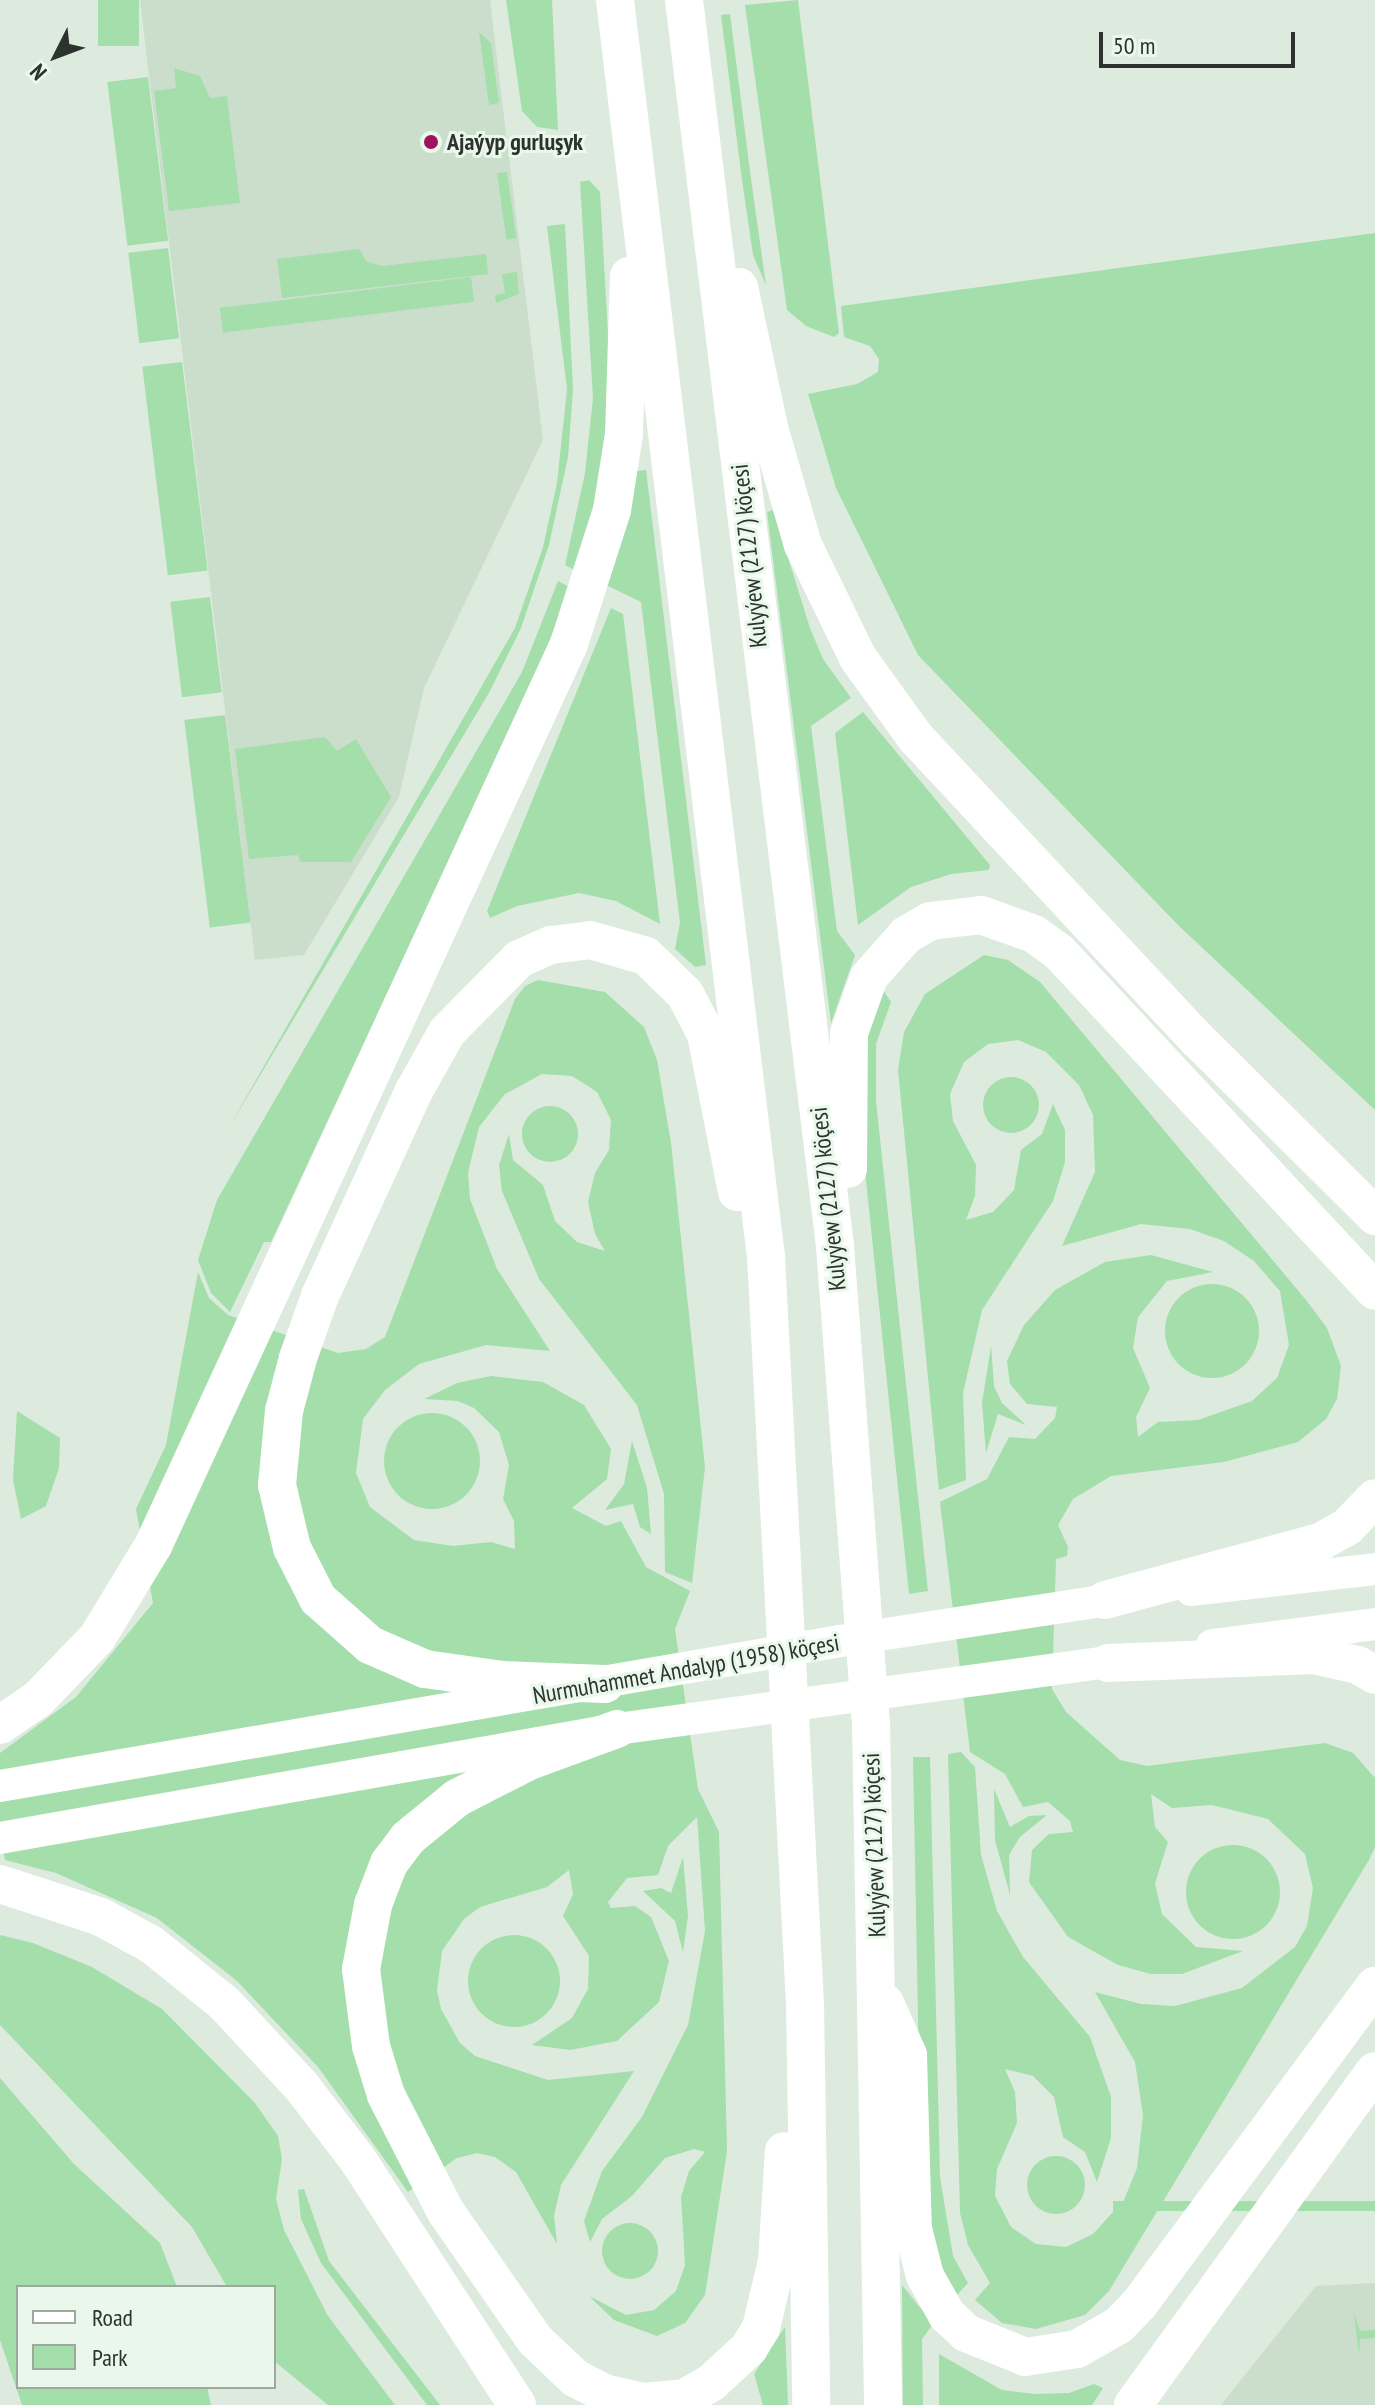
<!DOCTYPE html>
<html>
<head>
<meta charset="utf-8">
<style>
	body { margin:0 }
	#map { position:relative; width:1375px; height:2405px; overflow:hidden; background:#dcebdd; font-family:"PT Sans Narrow",sans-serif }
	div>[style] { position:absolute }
	.built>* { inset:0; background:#cbdecc }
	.green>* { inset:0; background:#a4deaa; transform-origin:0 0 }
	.round { border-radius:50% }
	.major>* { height:32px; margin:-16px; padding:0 16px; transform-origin:16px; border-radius:16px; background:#fff }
	.highway>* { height:38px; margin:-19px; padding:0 19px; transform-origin:19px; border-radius:19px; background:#fff }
	.dots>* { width:22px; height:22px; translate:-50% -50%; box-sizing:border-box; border:4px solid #e9f8ea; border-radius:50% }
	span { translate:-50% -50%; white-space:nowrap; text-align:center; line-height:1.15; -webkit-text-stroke:6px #e9f8ea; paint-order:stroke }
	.poi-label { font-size:24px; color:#2c322d; font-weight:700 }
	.left { translate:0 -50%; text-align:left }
	.street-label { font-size:24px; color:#2c322d }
	.legend { position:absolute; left:16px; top:2285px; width:260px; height:104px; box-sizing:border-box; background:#e9f8ea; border:2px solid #9da99e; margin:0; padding:10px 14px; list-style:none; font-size:24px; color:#2c322d }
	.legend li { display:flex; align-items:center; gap:16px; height:40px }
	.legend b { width:40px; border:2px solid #9da99e }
	.north { position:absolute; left:16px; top:16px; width:80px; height:80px; -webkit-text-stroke:6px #e9f8ea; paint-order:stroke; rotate:228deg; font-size:22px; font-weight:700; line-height:32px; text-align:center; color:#2c322d }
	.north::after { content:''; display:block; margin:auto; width:28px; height:36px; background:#2c322d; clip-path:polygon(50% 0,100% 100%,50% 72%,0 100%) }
	.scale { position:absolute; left:1099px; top:32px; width:196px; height:36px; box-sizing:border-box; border:4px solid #2c322d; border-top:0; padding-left:10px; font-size:24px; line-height:28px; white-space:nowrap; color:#2c322d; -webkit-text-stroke:6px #e9f8ea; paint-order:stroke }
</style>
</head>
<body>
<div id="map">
	<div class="built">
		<div style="clip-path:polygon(140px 0,490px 0,543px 440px,424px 688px,399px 797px,304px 955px,255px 960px)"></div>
		<div style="clip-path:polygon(1375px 2283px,1375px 2405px,1221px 2405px,1316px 2286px)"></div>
	</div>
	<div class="green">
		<div style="left:98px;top:0;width:41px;height:46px"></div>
		<div style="clip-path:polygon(506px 0,552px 0,558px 130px,537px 127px,522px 111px)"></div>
		<div style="clip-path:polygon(798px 0,839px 333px,834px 337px,806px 326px,787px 310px,745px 5px)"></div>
		<div style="clip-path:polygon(730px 14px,751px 179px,766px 285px,753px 255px,742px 180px,721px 15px)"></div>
		<div style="clip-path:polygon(479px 32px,491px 43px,499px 103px,489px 105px)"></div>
		<div style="clip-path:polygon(174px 68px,200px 76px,210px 98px,227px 96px,240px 203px,169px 211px,154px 91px,176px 88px)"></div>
		<div style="left:148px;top:77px;width:165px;height:41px;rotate:83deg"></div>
		<div style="left:507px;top:172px;width:67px;height:10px;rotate:82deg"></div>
		<div style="clip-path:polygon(589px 180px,600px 192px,611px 387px,597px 504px,578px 572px,565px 565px,585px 473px,593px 398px,580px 182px)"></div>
		<div style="clip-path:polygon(565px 224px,573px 389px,568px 457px,549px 545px,521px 628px,490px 691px,228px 1129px,515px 628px,543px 547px,557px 483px,567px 389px,547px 226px)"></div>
		<div style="clip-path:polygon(1375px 233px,1375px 1110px,1179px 926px,918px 655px,836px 488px,808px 394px,857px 384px,878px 372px,879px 359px,870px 346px,844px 337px,841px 306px)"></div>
		<div style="left:168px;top:248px;width:91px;height:40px;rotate:83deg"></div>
		<div style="clip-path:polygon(359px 249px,367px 262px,382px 266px,486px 254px,488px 274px,282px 298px,277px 259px)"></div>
		<div style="clip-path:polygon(517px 272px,519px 294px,496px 303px,495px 295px,505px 293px,502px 274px)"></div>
		<div style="left:471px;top:277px;width:25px;height:253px;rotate:83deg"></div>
		<div style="left:182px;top:362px;width:210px;height:40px;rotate:83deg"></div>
		<div style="clip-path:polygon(646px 470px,706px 965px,695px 967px,675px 949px,680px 923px,641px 602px,606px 585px,637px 471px)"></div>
		<div style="clip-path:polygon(773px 510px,810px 628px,823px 659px,851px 698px,811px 726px,837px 931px,855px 955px,831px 1023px,767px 512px)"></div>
		<div style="clip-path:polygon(558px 581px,571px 588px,534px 679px,271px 1242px,264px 1242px,230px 1312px,211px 1293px,198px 1260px,217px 1200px,522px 672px)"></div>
		<div style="left:210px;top:597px;width:96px;height:40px;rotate:83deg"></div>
		<div style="clip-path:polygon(611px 608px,623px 614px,660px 924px,616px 901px,579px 893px,517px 906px,490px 918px,487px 911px)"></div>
		<div style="clip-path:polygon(863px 712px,990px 865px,989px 870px,951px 874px,911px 887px,858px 925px,835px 733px)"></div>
		<div style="left:225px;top:715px;width:209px;height:41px;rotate:83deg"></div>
		<div style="clip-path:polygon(325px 737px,337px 751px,356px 739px,391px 797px,351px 862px,300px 862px,298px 855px,249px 859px,235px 749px)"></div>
		<div style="clip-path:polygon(984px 955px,1008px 960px,1040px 982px,1306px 1300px,1327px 1328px,1341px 1366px,1337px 1399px,1326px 1419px,1298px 1442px,1224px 1462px,1111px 1476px,1073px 1499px,1058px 1525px,1068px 1547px,1067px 1556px,1056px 1559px,1052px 1689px,1066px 1712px,1120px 1760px,1147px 1766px,1325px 1743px,1353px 1753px,1375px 1778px,1375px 1847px,1369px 1860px,1109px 2291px,1085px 2315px,1036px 2329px,1002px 2323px,975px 2300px,990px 2283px,968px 2245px,960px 2213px,948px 1754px,961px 1752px,975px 1767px,981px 1855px,997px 1911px,1023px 1957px,1090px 2037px,1111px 2097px,1111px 2138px,1097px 2182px,1085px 2152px,1063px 2137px,1054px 2097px,1033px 2076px,1005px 2069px,1015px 2092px,1017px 2123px,997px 2169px,995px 2196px,1011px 2227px,1036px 2244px,1066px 2247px,1093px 2234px,1124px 2200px,1137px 2168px,1143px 2115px,1135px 2062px,1095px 1992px,1141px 2004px,1175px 2006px,1242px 1988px,1295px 1947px,1307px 1926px,1313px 1888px,1305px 1854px,1268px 1819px,1212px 1805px,1172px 1808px,1151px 1794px,1155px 1827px,1168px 1842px,1155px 1883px,1162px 1914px,1196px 1947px,1243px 1951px,1182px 1974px,1151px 1974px,1118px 1965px,1068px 1937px,1029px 1882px,1032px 1850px,1049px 1834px,1073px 1832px,1070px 1821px,1048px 1802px,1023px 1807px,1005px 1774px,970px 1752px,940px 1502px,987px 1479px,1009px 1437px,1035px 1439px,1055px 1418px,1057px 1407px,1027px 1404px,1010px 1384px,1007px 1361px,1024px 1325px,1055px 1290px,1105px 1262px,1151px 1255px,1213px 1272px,1167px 1281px,1138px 1317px,1133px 1348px,1150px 1388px,1136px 1417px,1138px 1437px,1158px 1422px,1198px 1420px,1252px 1401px,1277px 1378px,1289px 1345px,1280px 1291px,1254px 1261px,1224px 1241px,1190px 1229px,1141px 1224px,1062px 1246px,1095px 1172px,1093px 1115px,1079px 1085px,1046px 1052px,1018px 1040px,988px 1044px,964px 1062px,950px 1094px,953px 1121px,976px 1165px,975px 1196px,966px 1220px,993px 1212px,1014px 1190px,1021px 1150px,1042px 1134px,1053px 1104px,1065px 1130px,1065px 1162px,1053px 1201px,982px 1310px,963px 1393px,966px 1480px,939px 1490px,898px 1070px,904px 1032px,925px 994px)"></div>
		<div style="clip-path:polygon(538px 980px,605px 992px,644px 1027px,657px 1060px,671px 1143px,705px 1467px,692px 1583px,665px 1572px,664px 1494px,637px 1405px,539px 1279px,502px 1191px,499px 1165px,509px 1134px,513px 1160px,543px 1185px,555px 1221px,577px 1242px,605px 1251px,595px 1234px,588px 1202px,595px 1173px,609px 1150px,611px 1120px,597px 1092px,572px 1076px,542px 1074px,505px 1094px,479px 1127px,468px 1173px,470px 1199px,497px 1269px,550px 1351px,486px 1345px,419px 1364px,385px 1390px,363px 1419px,356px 1473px,370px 1507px,414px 1540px,453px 1546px,491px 1542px,515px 1549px,514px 1521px,503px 1499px,509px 1465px,499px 1432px,474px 1408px,458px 1401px,424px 1399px,457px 1383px,491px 1376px,543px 1382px,584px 1405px,611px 1449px,607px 1479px,572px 1508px,606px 1526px,621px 1521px,646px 1567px,690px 1591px,675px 1629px,698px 1789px,719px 1832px,727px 2151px,705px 2295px,685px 2323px,657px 2336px,614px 2320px,589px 2296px,626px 2315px,654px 2310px,676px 2291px,685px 2265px,681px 2197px,689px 2171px,705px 2152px,694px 2149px,665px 2158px,632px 2196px,602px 2219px,590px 2242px,584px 2221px,602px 2171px,642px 2117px,688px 2025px,705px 1931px,697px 1817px,668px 1846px,658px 1875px,627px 1878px,608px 1902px,611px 1908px,635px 1906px,651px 1917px,669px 1961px,659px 2002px,617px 2041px,570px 2050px,532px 2045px,572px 2018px,588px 1989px,589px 1956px,563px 1916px,573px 1894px,569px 1870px,547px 1887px,480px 1907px,464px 1919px,442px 1951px,437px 1990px,441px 2009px,460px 2043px,475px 2056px,548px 2080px,634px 2071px,561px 2185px,554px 2216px,557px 2244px,516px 2172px,495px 2157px,477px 2153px,457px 2158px,408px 2192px,318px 2067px,237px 1981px,157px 1918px,56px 1873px,5px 1860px,0 1838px,0 1753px,76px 1697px,153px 1603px,136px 1509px,166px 1445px,198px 1272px,209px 1298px,228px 1315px,338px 1353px,366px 1349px,385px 1337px,515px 999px,525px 986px)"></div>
		<div style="clip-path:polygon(883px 990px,891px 1002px,876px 1044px,876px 1101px,928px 1591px,909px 1594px,858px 1103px,862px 1042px)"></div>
		<div class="round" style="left:983px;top:1077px;width:56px;height:56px"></div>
		<div class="round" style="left:522px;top:1106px;width:56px;height:56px"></div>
		<div class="round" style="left:1165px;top:1284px;width:94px;height:94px"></div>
		<div style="clip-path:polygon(991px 1346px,994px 1386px,1002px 1403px,1026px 1425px,998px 1414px,986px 1453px,982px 1403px)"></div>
		<div style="clip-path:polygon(17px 1411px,60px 1438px,59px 1468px,46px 1506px,21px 1519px,13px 1480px)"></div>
		<div class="round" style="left:384px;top:1413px;width:96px;height:96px"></div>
		<div style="clip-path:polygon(632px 1441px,647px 1488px,651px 1534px,640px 1527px,633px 1504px,605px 1510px,624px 1484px)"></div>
		<div style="clip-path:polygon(913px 1757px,930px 1757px,940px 2177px,953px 2256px,968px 2283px,955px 2297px,934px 2256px,921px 2172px)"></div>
		<div style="clip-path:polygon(994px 1789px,1010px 1827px,1029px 1816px,1047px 1815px,1020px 1837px,1009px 1855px,1010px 1895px,995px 1840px)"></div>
		<div class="round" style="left:1186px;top:1845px;width:94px;height:94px"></div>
		<div style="clip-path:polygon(683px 1857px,688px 1916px,683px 1952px,675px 1921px,643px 1891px,661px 1888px,671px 1893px)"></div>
		<div class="round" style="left:468px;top:1935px;width:92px;height:92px"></div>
		<div style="clip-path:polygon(0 1935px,33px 1943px,92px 1967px,162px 2009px,255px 2103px,278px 2136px,282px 2159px,276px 2199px,284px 2230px,328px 2316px,395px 2405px,328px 2405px,274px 2361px,274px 2287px,227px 2287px,192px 2227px,0 2025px)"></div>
		<div style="clip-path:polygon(0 2078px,74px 2164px,160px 2243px,177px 2287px,18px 2287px,18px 2387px,207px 2387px,211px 2405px,22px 2405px,0 2340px)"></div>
		<div class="round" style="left:1027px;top:2156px;width:58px;height:58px"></div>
		<div style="clip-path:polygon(304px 2189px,329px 2261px,440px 2405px,427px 2405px,321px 2263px,301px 2219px,298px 2190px)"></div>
		<div style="left:1375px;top:2201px;width:10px;height:262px;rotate:90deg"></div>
		<div class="round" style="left:602px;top:2223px;width:56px;height:56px"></div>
		<div style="clip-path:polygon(902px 2285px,933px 2324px,922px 2339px,923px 2405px,903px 2405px)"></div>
		<div style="clip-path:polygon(1354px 2313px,1360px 2331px,1375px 2330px,1375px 2338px,1360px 2339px,1359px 2356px)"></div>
		<div style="clip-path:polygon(785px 2327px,788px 2405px,763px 2405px,754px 2374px)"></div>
		<div style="clip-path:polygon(939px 2354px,1002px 2390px,1035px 2394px,1069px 2393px,1094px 2384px,1103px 2388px,1092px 2405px,939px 2405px)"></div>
	</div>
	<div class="major">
		<div style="left:1191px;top:1590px;width:185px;rotate:-6.5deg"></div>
		<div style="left:1212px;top:1645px;width:164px;rotate:-7.3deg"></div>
		<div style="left:0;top:1786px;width:852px;rotate:-9.79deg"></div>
		<div style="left:840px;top:1641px;width:292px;rotate:-8.7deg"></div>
		<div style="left:0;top:1838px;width:627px;rotate:-10.02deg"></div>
		<div style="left:617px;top:1729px;width:518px;rotate:-7.77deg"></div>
	</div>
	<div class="highway">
		<div style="left:615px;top:0;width:1266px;rotate:83.15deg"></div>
		<div style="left:766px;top:1257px;width:747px;rotate:87.01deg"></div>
		<div style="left:805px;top:2003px;width:402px;rotate:89.1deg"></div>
		<div style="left:684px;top:0;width:1255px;rotate:83.09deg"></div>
		<div style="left:835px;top:1246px;width:477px;rotate:85.7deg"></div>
		<div style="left:871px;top:1722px;width:683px;rotate:88.99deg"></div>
		<div style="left:739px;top:287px;width:147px;rotate:77.9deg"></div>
		<div style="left:770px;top:431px;width:119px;rotate:73.9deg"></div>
		<div style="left:803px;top:545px;width:126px;rotate:64deg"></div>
		<div style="left:858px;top:658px;width:99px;rotate:54.1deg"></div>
		<div style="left:916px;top:738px;width:413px;rotate:47deg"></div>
		<div style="left:1198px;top:1040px;width:250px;rotate:44.8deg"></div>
		<div style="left:848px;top:1169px;width:136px;rotate:-89.6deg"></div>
		<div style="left:849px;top:1033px;width:59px;rotate:-70.3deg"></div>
		<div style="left:869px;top:977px;width:56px;rotate:-48.6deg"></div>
		<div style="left:906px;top:935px;width:28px;rotate:-30deg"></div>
		<div style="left:930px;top:921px;width:51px;rotate:-6.7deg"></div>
		<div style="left:981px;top:915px;width:56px;rotate:19.7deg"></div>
		<div style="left:1034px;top:934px;width:31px;rotate:36deg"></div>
		<div style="left:1059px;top:952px;width:463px;rotate:47deg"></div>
		<div style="left:1105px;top:1600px;width:223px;rotate:-15.1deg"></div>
		<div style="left:1320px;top:1542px;width:31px;rotate:-29deg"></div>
		<div style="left:1347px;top:1527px;width:40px;rotate:-46deg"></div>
		<div style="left:1108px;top:1663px;width:206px;rotate:-2.2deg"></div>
		<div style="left:1314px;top:1655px;width:45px;rotate:12.8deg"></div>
		<div style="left:1358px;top:1665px;width:20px;rotate:30deg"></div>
		<div style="left:605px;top:1684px;width:102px;rotate:-177.8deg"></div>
		<div style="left:503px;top:1680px;width:79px;rotate:-172deg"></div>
		<div style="left:425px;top:1669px;width:60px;rotate:-156.4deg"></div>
		<div style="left:370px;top:1645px;width:69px;rotate:-138.5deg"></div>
		<div style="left:318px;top:1599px;width:57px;rotate:-117deg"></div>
		<div style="left:292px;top:1548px;width:65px;rotate:-103.4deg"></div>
		<div style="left:277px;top:1485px;width:74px;rotate:-84.6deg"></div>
		<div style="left:284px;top:1411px;width:55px;rotate:-75.2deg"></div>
		<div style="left:298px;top:1358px;width:66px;rotate:-70.5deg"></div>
		<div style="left:320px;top:1296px;width:226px;rotate:-65.4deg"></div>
		<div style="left:414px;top:1091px;width:68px;rotate:-60.8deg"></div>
		<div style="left:447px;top:1032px;width:103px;rotate:-45.4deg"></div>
		<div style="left:519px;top:959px;width:35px;rotate:-24deg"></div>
		<div style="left:551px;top:945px;width:39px;rotate:-7deg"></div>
		<div style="left:590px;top:940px;width:58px;rotate:15.9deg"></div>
		<div style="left:646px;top:956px;width:54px;rotate:44.3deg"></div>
		<div style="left:685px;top:994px;width:45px;rotate:62.3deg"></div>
		<div style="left:706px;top:1034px;width:161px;rotate:78.9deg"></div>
		<div style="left:0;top:1725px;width:46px;rotate:-34.4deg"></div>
		<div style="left:38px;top:1699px;width:85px;rotate:-46deg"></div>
		<div style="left:97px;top:1638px;width:108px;rotate:-58.7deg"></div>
		<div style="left:153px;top:1546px;width:993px;rotate:-65.24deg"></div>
		<div style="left:569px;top:644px;width:141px;rotate:-72.2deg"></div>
		<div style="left:612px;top:510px;width:77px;rotate:-81deg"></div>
		<div style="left:624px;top:434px;width:158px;rotate:-88.2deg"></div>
		<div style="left:617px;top:1729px;width:96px;rotate:159.9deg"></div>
		<div style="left:527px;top:1762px;width:79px;rotate:152.8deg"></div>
		<div style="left:457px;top:1798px;width:63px;rotate:140.8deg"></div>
		<div style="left:408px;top:1838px;width:31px;rotate:127deg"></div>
		<div style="left:389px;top:1863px;width:45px;rotate:110.9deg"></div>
		<div style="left:373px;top:1905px;width:65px;rotate:100.6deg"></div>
		<div style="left:361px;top:1969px;width:78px;rotate:82.6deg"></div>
		<div style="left:371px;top:2046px;width:51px;rotate:73deg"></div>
		<div style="left:386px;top:2095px;width:131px;rotate:62.9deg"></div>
		<div style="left:446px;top:2212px;width:156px;rotate:55.2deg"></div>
		<div style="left:535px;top:2340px;width:55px;rotate:43.5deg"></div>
		<div style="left:575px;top:2378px;width:33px;rotate:27deg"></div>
		<div style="left:604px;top:2393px;width:40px;rotate:13deg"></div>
		<div style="left:643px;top:2402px;width:42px;rotate:-5.4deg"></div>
		<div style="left:685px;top:2398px;width:30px;rotate:-30deg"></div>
		<div style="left:711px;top:2383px;width:52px;rotate:-42.6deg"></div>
		<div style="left:749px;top:2348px;width:23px;rotate:-59deg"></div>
		<div style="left:761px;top:2328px;width:69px;rotate:-76.6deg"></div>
		<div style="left:777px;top:2261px;width:110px;rotate:-86.4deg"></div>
		<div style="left:0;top:1884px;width:106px;rotate:18.1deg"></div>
		<div style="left:101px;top:1917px;width:58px;rotate:28.8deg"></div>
		<div style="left:152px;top:1945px;width:92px;rotate:38.9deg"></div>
		<div style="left:224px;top:2003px;width:115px;rotate:47.1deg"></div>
		<div style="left:302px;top:2087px;width:92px;rotate:52.5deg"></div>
		<div style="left:358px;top:2160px;width:292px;rotate:57deg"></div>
		<div style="left:885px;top:2003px;width:57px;rotate:66.1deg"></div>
		<div style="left:908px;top:2055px;width:174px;rotate:88.4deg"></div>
		<div style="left:913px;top:2229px;width:49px;rotate:75.7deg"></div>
		<div style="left:925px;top:2276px;width:45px;rotate:60.6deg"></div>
		<div style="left:947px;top:2315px;width:26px;rotate:43deg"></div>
		<div style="left:966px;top:2333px;width:64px;rotate:22.1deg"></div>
		<div style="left:1025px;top:2357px;width:53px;rotate:-8.7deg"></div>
		<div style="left:1077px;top:2349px;width:48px;rotate:-29.7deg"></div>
		<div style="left:1119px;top:2325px;width:30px;rotate:-46deg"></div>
		<div style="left:1140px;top:2303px;width:395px;rotate:-53.5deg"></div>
		<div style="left:1133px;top:2405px;width:412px;rotate:-54.1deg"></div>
	</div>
	<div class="dots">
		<div style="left:431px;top:142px;background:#9e125e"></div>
	</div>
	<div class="poi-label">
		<span class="left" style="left:447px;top:142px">Ajaýyp gurluşyk</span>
	</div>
	<div class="street-label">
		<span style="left:749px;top:556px;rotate:-96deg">Kulyýew (2127) köçesi</span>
		<span style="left:828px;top:1199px;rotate:-96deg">Kulyýew (2127) köçesi</span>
		<span style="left:686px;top:1669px;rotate:-10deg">Nurmuhammet Andalyp (1958) köçesi</span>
		<span style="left:874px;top:1845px;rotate:-92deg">Kulyýew (2127) köçesi</span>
	</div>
	<ul class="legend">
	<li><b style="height:10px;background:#fff"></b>Road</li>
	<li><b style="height:22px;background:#a4deaa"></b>Park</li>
	</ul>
	<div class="north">N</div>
	<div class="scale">50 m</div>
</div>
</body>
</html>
